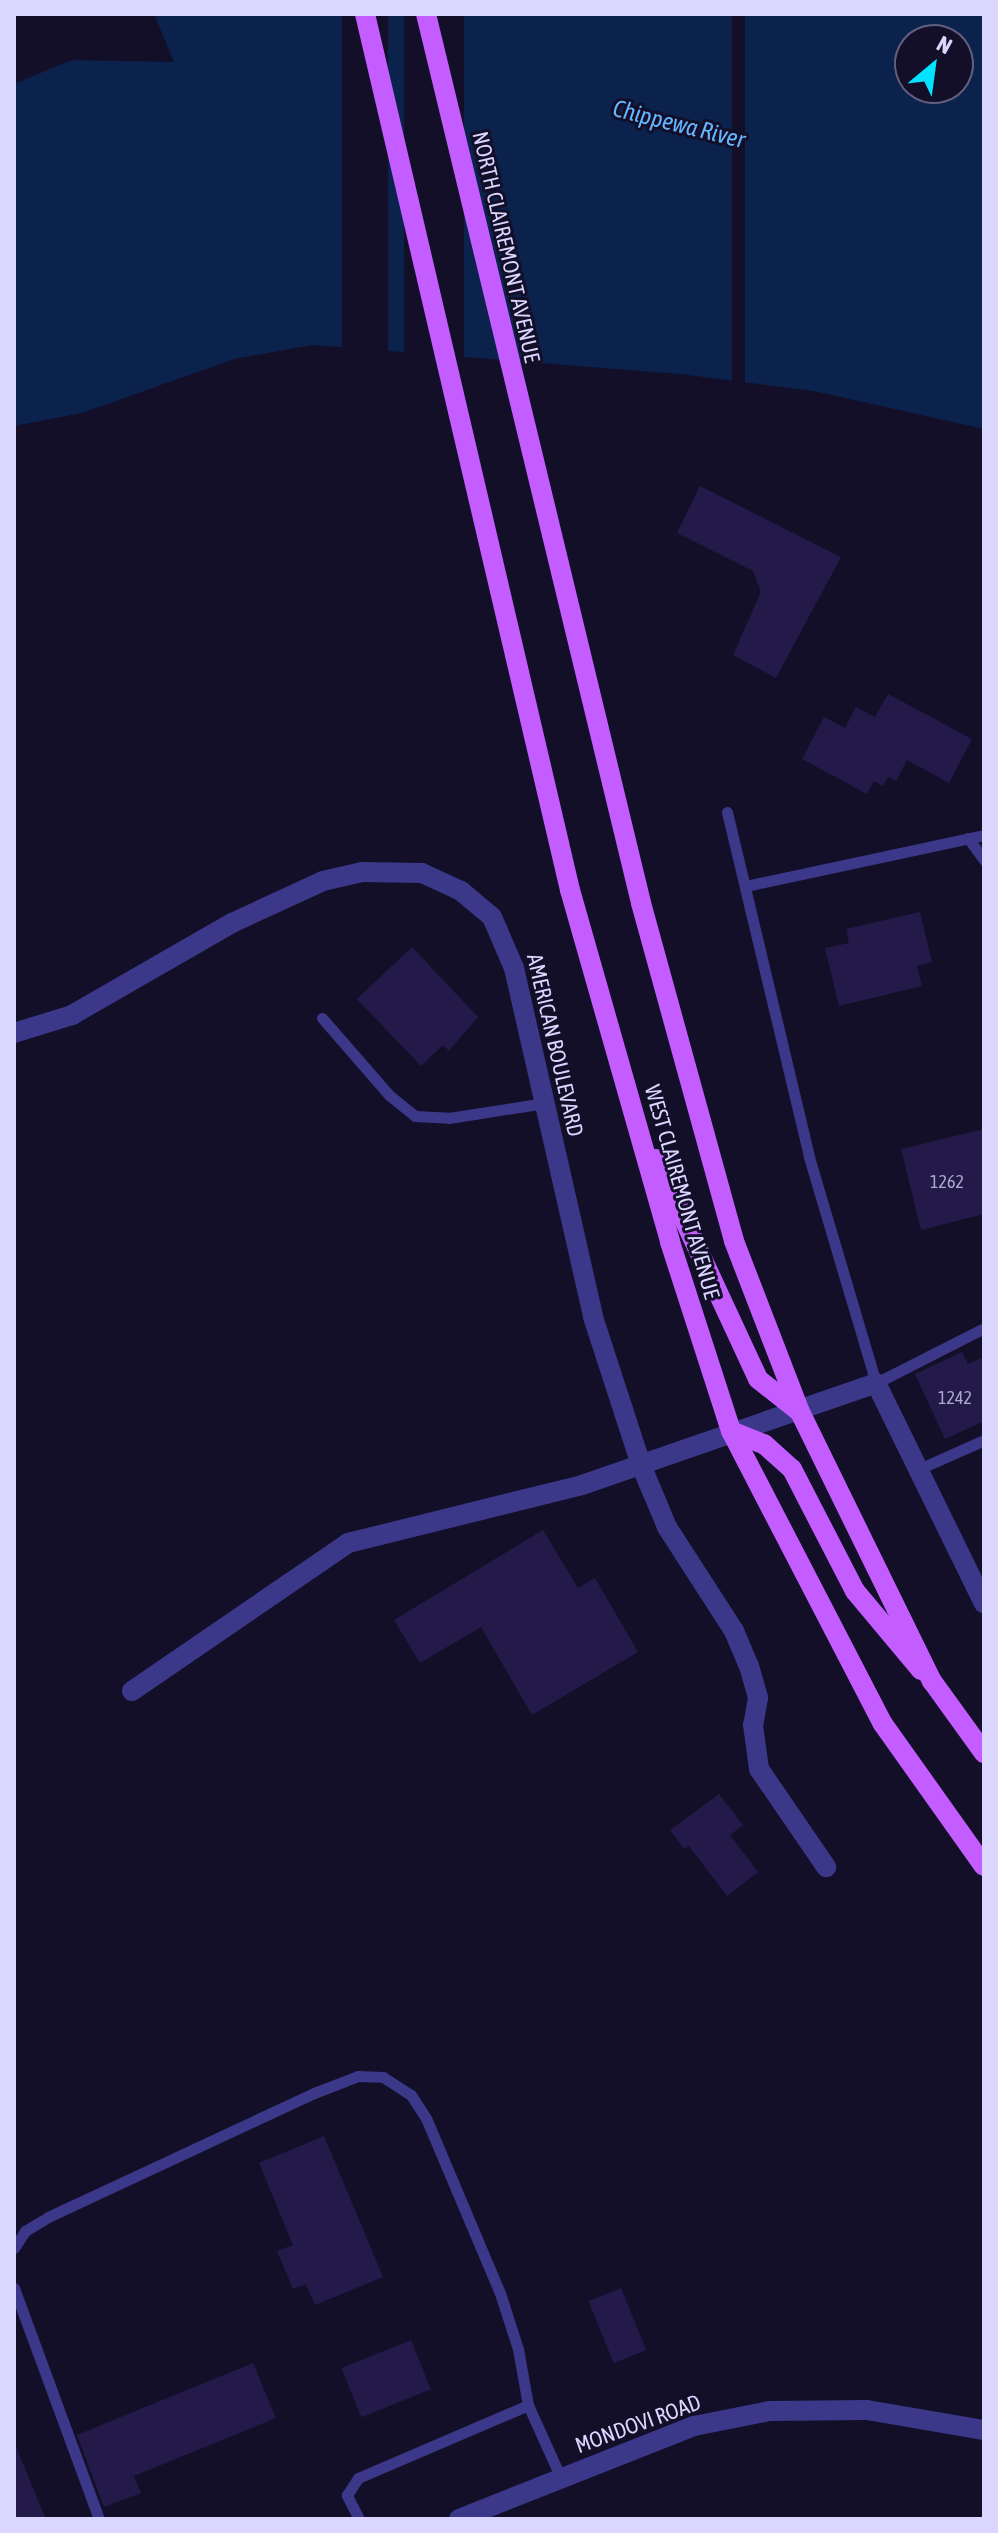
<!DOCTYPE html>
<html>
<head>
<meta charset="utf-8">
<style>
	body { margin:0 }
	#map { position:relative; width:998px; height:2533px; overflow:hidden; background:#130f29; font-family:"Asap Condensed",sans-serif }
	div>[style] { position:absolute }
	.water>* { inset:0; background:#0a224c }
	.pier>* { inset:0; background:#130f29; transform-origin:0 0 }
	.building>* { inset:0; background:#241a4a; transform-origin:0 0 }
	.service>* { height:11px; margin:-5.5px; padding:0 5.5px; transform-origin:5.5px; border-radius:5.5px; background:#3c3889 }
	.minor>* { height:20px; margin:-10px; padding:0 10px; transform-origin:10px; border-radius:10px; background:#3c3889 }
	.primary>* { height:20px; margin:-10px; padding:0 10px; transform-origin:10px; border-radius:10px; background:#c45dff }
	span { translate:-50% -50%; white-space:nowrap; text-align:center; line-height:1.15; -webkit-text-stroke:6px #130f29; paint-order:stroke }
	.number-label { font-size:18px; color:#ada7d2 }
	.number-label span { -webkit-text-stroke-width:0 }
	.street-label { font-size:22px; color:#dbd6ff }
	.water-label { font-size:24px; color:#64b6ff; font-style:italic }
	.frame { position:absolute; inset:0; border:16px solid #dbd6ff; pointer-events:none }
	.north { position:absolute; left:894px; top:24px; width:80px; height:80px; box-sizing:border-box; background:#130f29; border:2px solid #635f7f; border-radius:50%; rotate:29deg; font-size:22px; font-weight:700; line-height:32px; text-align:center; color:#dbd6ff }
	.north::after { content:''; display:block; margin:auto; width:28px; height:36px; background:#02e3ff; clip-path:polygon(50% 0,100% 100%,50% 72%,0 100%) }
</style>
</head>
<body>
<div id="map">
	<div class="water">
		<div style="clip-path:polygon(evenodd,154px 14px,984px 14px,984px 429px,814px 391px,680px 374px,312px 345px,234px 359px,82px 413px,14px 426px,14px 84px,72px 60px,174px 62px,154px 14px,910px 40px,958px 40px,958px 88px,910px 88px,910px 40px)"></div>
	</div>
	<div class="pier">
		<div style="left:342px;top:14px;width:46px;height:353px"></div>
		<div style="left:404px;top:14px;width:60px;height:358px"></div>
		<div style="left:732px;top:14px;width:13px;height:388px"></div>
	</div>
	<div class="building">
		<div style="clip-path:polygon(700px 486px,841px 557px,776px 678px,733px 655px,761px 592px,753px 571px,677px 533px)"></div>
		<div style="clip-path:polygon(888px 694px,972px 739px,949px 783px,907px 760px,896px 781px,888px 777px,883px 786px,874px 781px,867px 794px,802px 759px,824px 717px,845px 728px,856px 707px,875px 717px)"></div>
		<div style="clip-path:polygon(920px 912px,932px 962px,917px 966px,922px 986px,839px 1006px,825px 948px,849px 943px,846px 929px)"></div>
		<div style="clip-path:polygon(412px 947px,478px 1017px,449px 1051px,443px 1045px,421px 1066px,357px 999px)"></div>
		<div style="clip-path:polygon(984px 1129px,984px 1214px,921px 1230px,901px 1149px)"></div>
		<div style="clip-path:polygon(962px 1352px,968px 1364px,984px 1357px,984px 1421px,945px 1439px,915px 1374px)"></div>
		<div style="clip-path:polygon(543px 1530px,578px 1588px,595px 1578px,638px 1652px,532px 1715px,481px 1627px,420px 1663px,394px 1620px)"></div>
		<div style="clip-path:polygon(719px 1794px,743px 1825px,730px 1835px,758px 1872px,727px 1896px,689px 1846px,684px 1849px,670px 1830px)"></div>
		<div style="clip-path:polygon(324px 2136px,383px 2277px,315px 2305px,306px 2284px,293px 2289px,277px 2251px,293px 2245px,259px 2163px)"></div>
		<div style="left:621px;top:2288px;width:67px;height:35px;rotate:68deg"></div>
		<div style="left:411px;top:2340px;width:53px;height:75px;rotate:68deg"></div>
		<div style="clip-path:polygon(253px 2363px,276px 2418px,134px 2476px,141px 2493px,104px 2507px,77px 2435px)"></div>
		<div style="clip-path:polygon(14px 2442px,46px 2519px,14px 2519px)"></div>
	</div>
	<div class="service">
		<div style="left:727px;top:812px;width:355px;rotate:76.6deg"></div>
		<div style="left:809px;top:1157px;width:236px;rotate:73.5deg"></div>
		<div style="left:876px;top:1383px;width:121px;rotate:-27deg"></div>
		<div style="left:968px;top:838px;width:27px;rotate:54deg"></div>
		<div style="left:746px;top:886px;width:243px;rotate:-12.1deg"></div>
		<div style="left:322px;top:1018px;width:102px;rotate:49deg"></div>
		<div style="left:389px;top:1095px;width:33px;rotate:39deg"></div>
		<div style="left:415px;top:1116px;width:34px;rotate:3deg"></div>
		<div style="left:449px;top:1118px;width:97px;rotate:-8.9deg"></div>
		<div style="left:919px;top:1469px;width:71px;rotate:-24deg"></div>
		<div style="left:14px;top:2248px;width:20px;rotate:-57deg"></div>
		<div style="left:25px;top:2231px;width:27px;rotate:-31deg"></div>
		<div style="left:48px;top:2217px;width:293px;rotate:-25deg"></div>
		<div style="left:314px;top:2093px;width:47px;rotate:-21.1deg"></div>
		<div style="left:358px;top:2076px;width:25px;rotate:2deg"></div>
		<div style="left:383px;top:2077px;width:33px;rotate:33deg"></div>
		<div style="left:411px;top:2095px;width:27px;rotate:57deg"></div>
		<div style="left:426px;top:2118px;width:190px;rotate:67.1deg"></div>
		<div style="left:500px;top:2293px;width:59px;rotate:72.2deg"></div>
		<div style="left:518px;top:2349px;width:57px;rotate:79.9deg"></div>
		<div style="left:14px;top:2288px;width:246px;rotate:69.8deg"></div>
		<div style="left:359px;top:2519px;width:27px;rotate:-117deg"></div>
		<div style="left:347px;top:2495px;width:20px;rotate:-57deg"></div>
		<div style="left:358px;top:2478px;width:185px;rotate:-23.2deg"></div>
		<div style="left:528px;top:2405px;width:80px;rotate:65.7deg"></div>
	</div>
	<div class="minor">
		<div style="left:14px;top:1033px;width:61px;rotate:-17.2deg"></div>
		<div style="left:72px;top:1015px;width:185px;rotate:-29.9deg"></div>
		<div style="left:232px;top:923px;width:100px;rotate:-24.8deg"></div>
		<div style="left:323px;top:881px;width:40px;rotate:-13deg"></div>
		<div style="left:362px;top:872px;width:60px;rotate:1deg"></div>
		<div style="left:422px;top:873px;width:43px;rotate:24.8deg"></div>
		<div style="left:461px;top:891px;width:40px;rotate:40deg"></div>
		<div style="left:492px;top:917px;width:56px;rotate:66.7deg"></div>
		<div style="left:514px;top:968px;width:358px;rotate:77.2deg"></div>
		<div style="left:593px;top:1317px;width:156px;rotate:72deg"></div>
		<div style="left:641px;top:1465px;width:67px;rotate:67.2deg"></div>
		<div style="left:667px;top:1527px;width:124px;rotate:57.2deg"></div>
		<div style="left:734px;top:1631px;width:38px;rotate:67deg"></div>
		<div style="left:749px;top:1666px;width:33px;rotate:74deg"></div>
		<div style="left:758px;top:1698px;width:27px;rotate:100deg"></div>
		<div style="left:753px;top:1725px;width:44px;rotate:82.2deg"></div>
		<div style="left:759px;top:1769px;width:119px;rotate:55.6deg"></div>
		<div style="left:132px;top:1691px;width:262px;rotate:-34.4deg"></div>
		<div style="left:348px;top:1543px;width:241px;rotate:-13.9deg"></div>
		<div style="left:582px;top:1485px;width:311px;rotate:-19.1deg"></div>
		<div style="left:876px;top:1383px;width:245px;rotate:63.9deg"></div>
		<div style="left:459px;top:2519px;width:253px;rotate:-21.6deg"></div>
		<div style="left:694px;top:2426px;width:77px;rotate:-11.2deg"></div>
		<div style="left:770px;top:2411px;width:97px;rotate:-0.6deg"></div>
		<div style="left:867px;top:2410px;width:119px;rotate:9.7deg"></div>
	</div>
	<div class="primary">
		<div style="left:365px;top:14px;width:900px;rotate:76.83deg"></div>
		<div style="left:570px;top:890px;width:366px;rotate:74.1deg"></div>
		<div style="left:670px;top:1242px;width:199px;rotate:72.1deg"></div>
		<div style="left:731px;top:1431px;width:330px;rotate:62.6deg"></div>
		<div style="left:883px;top:1724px;width:174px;rotate:54.6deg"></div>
		<div style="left:426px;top:14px;width:915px;rotate:76.4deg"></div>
		<div style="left:641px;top:903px;width:351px;rotate:74.6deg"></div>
		<div style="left:734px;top:1241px;width:183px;rotate:68.9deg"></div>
		<div style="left:800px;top:1412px;width:300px;rotate:63.9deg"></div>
		<div style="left:932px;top:1681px;width:89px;rotate:54.2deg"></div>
		<div style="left:656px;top:1159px;width:242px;rotate:65.1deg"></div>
		<div style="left:758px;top:1379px;width:53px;rotate:38.2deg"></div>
		<div style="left:731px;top:1431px;width:35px;rotate:22deg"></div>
		<div style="left:764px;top:1444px;width:38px;rotate:42deg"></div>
		<div style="left:792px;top:1469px;width:137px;rotate:62.7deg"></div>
		<div style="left:855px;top:1591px;width:103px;rotate:50.1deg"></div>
	</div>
	<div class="number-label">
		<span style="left:947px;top:1182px">1262</span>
		<span style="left:955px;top:1398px">1242</span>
	</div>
	<div class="street-label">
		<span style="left:506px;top:247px;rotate:77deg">NORTH CLAIREMONT AVENUE</span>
		<span style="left:555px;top:1045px;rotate:77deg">AMERICAN BOULEVARD</span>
		<span style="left:682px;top:1192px;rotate:74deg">WEST CLAIREMONT AVENUE</span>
		<span style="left:638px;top:2424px;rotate:-20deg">MONDOVI ROAD</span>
	</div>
	<div class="water-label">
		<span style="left:679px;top:124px;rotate:14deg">Chippewa River</span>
	</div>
	<div class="frame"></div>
	<div class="north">N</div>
</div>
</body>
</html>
